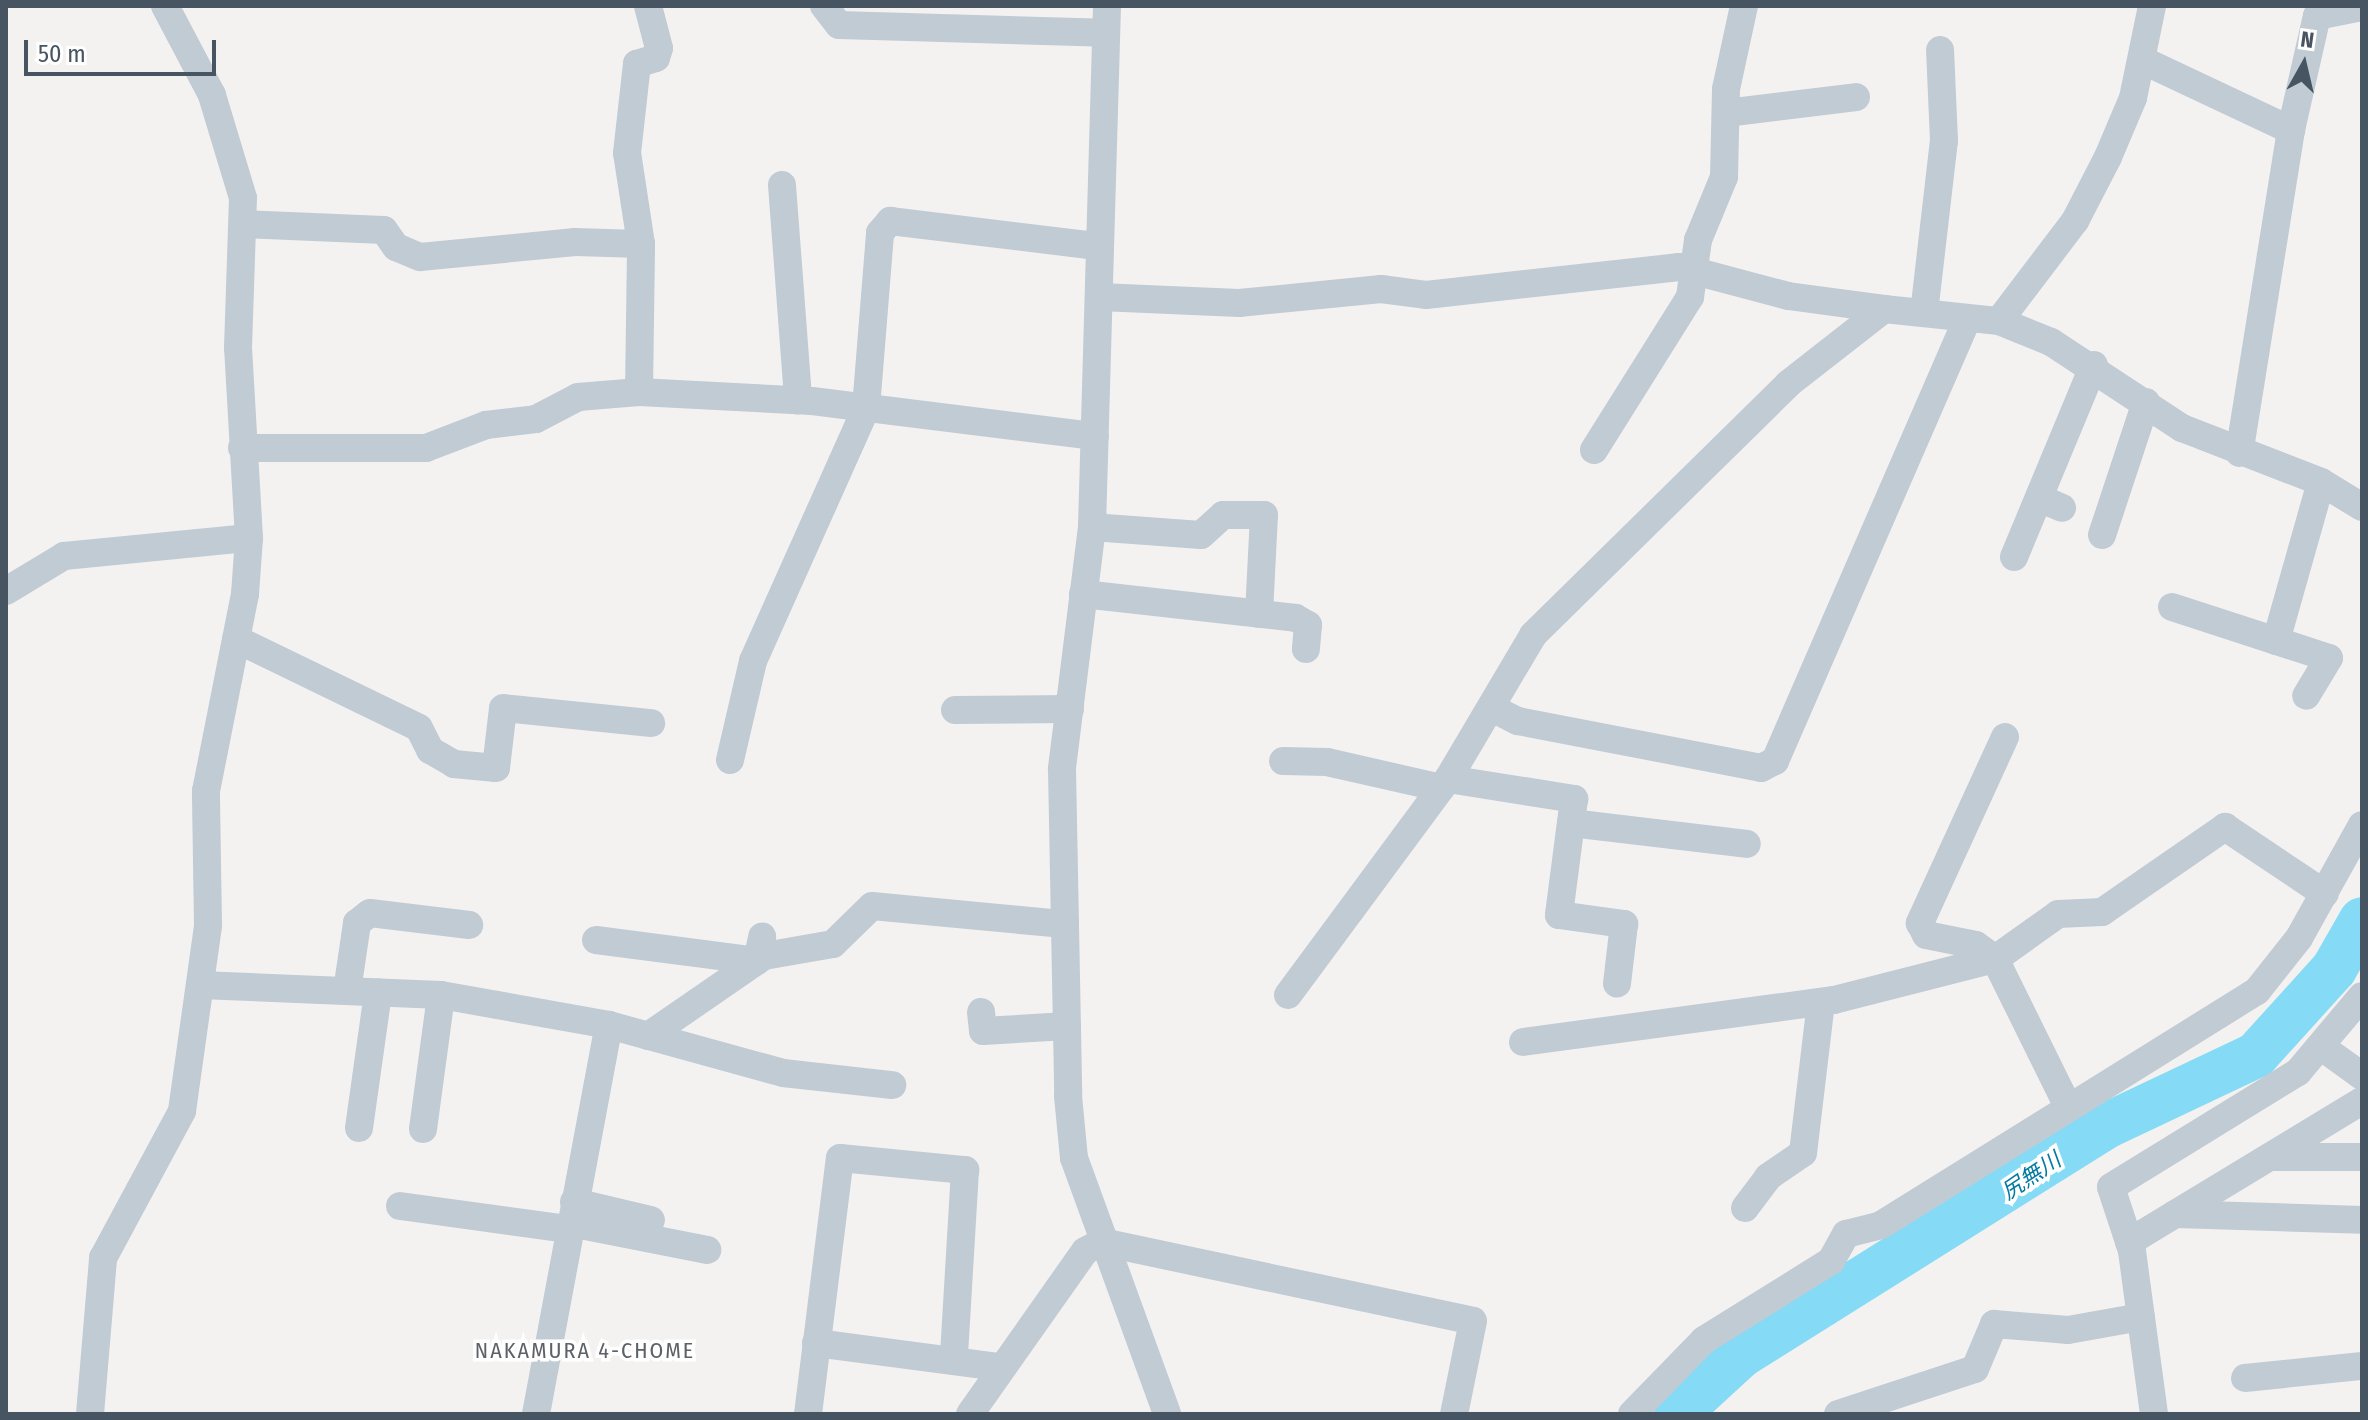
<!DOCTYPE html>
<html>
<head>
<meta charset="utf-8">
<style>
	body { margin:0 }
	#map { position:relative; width:2368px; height:1420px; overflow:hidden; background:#f4f2f1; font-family:"Fira Sans Condensed","Noto Sans JP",sans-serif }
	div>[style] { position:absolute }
	.river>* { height:46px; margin:-23px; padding:0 23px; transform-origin:23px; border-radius:23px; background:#85daf6 }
	.minor>* { height:28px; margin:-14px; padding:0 14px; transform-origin:14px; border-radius:14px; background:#c1cbd4 }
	span { translate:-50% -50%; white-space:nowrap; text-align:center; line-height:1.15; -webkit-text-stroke:7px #fff; paint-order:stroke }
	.water-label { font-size:22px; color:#037aa2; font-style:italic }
	.neighbourhood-label { font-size:22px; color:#5d6168; letter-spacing:2px }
	.frame { position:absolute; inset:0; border:8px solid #475462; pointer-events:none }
	.north { position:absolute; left:2264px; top:24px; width:80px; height:80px; -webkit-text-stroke:6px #fff; paint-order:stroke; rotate:8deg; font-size:22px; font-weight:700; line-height:32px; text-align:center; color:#475462 }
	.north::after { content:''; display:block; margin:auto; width:28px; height:36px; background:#475462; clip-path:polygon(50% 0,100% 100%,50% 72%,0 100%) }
	.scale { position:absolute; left:24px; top:40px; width:192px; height:36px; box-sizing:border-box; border:4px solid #475462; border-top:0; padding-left:10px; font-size:24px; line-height:28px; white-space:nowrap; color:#475462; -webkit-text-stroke:6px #fff; paint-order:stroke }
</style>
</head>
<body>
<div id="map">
	<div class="river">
		<div style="left:1677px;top:1414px;width:87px;rotate:-42.7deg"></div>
		<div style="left:1741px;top:1355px;width:431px;rotate:-32.1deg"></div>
		<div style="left:2106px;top:1126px;width:166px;rotate:-25.3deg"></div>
		<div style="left:2256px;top:1055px;width:116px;rotate:-47.8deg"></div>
		<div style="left:2334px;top:969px;width:56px;rotate:-60.3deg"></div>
	</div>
	<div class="minor">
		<div style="left:824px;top:6px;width:24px;rotate:52deg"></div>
		<div style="left:839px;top:25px;width:265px;rotate:1.7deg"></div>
		<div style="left:1107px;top:6px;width:521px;rotate:91.65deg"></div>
		<div style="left:1092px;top:527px;width:244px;rotate:97.1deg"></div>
		<div style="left:1062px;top:769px;width:327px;rotate:88.9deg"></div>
		<div style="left:1068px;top:1096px;width:62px;rotate:84.5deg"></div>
		<div style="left:1074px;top:1158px;width:272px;rotate:70deg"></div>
		<div style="left:2142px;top:60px;width:165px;rotate:25.2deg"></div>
		<div style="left:2291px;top:130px;width:327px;rotate:99.1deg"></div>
		<div style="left:1726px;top:113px;width:131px;rotate:-7deg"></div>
		<div style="left:2291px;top:130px;width:117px;rotate:-77.2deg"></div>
		<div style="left:2317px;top:16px;width:46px;rotate:-11.3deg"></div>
		<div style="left:782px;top:185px;width:216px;rotate:85.7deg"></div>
		<div style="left:244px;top:224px;width:140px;rotate:2.5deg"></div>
		<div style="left:384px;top:230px;width:21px;rotate:55deg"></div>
		<div style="left:396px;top:247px;width:26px;rotate:23deg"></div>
		<div style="left:420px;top:257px;width:156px;rotate:-5.5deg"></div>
		<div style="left:575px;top:242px;width:66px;rotate:1.7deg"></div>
		<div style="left:1100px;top:297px;width:139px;rotate:2.5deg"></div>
		<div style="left:1239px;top:303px;width:143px;rotate:-5.6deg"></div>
		<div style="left:1381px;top:289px;width:45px;rotate:7.6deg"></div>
		<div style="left:1426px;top:295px;width:255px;rotate:-6.3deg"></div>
		<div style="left:1679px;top:267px;width:113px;rotate:14.9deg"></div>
		<div style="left:1788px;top:296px;width:97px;rotate:7.7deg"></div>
		<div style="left:1924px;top:313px;width:173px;rotate:-83.4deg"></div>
		<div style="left:1944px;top:141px;width:91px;rotate:-92.5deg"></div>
		<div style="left:1999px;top:321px;width:126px;rotate:-52.8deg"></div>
		<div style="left:2075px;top:221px;width:72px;rotate:-62.7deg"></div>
		<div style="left:2108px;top:157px;width:64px;rotate:-67deg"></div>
		<div style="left:2133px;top:98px;width:94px;rotate:-78.3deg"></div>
		<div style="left:639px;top:392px;width:148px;rotate:-89.2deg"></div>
		<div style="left:641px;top:244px;width:92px;rotate:-98.7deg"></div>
		<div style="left:627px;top:153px;width:90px;rotate:-83.6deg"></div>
		<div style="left:637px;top:64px;width:20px;rotate:-18deg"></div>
		<div style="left:656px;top:58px;width:10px;rotate:-73deg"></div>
		<div style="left:659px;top:48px;width:43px;rotate:-104.7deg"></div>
		<div style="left:242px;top:448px;width:184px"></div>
		<div style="left:426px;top:448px;width:64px;rotate:-21deg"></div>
		<div style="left:486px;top:425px;width:50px;rotate:-6.8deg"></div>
		<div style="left:536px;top:419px;width:47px;rotate:-27.6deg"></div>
		<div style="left:578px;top:397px;width:61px;rotate:-4.7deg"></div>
		<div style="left:639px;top:392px;width:173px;rotate:3deg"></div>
		<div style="left:812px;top:401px;width:285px;rotate:7.1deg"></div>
		<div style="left:1594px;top:450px;width:181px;rotate:-57.9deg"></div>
		<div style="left:1690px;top:297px;width:58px;rotate:-82deg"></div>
		<div style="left:1698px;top:240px;width:68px;rotate:-67.6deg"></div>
		<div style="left:1724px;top:177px;width:88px;rotate:-88.7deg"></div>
		<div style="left:1726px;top:89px;width:85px;rotate:-77.8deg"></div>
		<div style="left:2039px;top:498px;width:25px;rotate:23deg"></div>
		<div style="left:1092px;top:527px;width:109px;rotate:4.2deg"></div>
		<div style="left:1201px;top:535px;width:30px;rotate:-42deg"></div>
		<div style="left:1223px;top:515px;width:41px"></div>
		<div style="left:1264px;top:515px;width:99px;rotate:92.9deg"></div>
		<div style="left:2102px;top:535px;width:140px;rotate:-71.7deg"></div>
		<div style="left:2014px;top:557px;width:208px;rotate:-67.4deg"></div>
		<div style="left:6px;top:591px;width:68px;rotate:-31.1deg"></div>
		<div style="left:64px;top:556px;width:186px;rotate:-5.6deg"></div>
		<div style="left:1083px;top:594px;width:214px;rotate:6.4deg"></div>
		<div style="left:1296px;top:618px;width:14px;rotate:30deg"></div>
		<div style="left:1308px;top:625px;width:24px;rotate:95deg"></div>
		<div style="left:2172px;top:607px;width:165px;rotate:18deg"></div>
		<div style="left:2329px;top:658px;width:44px;rotate:121.2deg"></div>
		<div style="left:236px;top:639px;width:203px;rotate:25.9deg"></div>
		<div style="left:419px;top:728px;width:25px;rotate:63deg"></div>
		<div style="left:430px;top:750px;width:28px;rotate:30deg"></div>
		<div style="left:454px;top:764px;width:42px;rotate:5.4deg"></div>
		<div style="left:496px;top:768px;width:60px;rotate:-83.3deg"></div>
		<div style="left:503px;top:708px;width:149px;rotate:5.8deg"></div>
		<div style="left:2276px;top:641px;width:165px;rotate:-74.2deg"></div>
		<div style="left:1492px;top:708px;width:29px;rotate:27deg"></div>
		<div style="left:1518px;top:721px;width:248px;rotate:10.9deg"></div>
		<div style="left:1761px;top:768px;width:16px;rotate:-27deg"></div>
		<div style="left:1775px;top:761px;width:480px;rotate:-66.5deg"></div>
		<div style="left:955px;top:710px;width:115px;rotate:-0.5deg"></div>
		<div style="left:2005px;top:737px;width:205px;rotate:114.6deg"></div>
		<div style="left:1920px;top:923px;width:13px;rotate:63deg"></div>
		<div style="left:1926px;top:935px;width:51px;rotate:11.3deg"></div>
		<div style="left:1976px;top:945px;width:24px;rotate:36deg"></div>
		<div style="left:1995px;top:959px;width:163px;rotate:63.7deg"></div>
		<div style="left:730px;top:760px;width:102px;rotate:-76.9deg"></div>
		<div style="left:753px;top:661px;width:277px;rotate:-65.9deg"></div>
		<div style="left:866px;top:408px;width:176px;rotate:-85.4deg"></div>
		<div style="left:880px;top:233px;width:16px;rotate:-50deg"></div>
		<div style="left:890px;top:221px;width:209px;rotate:6.9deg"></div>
		<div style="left:1283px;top:761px;width:44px;rotate:1.3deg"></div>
		<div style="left:1327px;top:762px;width:117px;rotate:12.8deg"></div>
		<div style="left:1448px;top:779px;width:128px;rotate:9deg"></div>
		<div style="left:1574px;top:799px;width:117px;rotate:97.4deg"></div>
		<div style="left:1559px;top:915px;width:66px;rotate:7.9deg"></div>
		<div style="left:1624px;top:924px;width:60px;rotate:96.7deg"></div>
		<div style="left:1571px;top:823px;width:177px;rotate:6.8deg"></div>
		<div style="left:596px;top:940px;width:162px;rotate:7.4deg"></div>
		<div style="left:757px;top:961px;width:25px;rotate:-78deg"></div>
		<div style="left:200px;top:985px;width:241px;rotate:2.4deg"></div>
		<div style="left:441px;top:995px;width:171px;rotate:10.1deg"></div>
		<div style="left:609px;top:1025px;width:180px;rotate:15.4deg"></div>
		<div style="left:783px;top:1073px;width:110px;rotate:6.3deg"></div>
		<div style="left:347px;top:991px;width:69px;rotate:-81.6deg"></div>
		<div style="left:357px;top:923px;width:16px;rotate:-38deg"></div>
		<div style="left:370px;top:913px;width:100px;rotate:6.9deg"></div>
		<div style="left:1288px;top:995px;width:269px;rotate:-53.5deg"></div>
		<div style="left:1448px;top:779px;width:167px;rotate:-59.4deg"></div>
		<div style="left:1533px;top:635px;width:358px;rotate:-44.5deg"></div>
		<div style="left:1788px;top:384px;width:122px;rotate:-38deg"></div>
		<div style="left:1884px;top:309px;width:116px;rotate:6deg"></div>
		<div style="left:1999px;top:321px;width:56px;rotate:22deg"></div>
		<div style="left:2051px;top:342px;width:157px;rotate:33.3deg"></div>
		<div style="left:2182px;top:428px;width:149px;rotate:21.2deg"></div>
		<div style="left:2321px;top:482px;width:48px;rotate:31.4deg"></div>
		<div style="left:981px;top:1012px;width:19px;rotate:84deg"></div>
		<div style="left:983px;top:1031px;width:84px;rotate:-3.4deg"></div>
		<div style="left:648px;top:1036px;width:141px;rotate:-34.6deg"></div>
		<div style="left:764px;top:956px;width:70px;rotate:-9.9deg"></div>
		<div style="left:833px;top:944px;width:54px;rotate:-44.3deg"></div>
		<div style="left:872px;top:906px;width:193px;rotate:5.4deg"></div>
		<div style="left:1523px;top:1042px;width:314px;rotate:-7.7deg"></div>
		<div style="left:1834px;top:1000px;width:166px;rotate:-14.3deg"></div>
		<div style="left:1995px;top:959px;width:77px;rotate:-35.5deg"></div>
		<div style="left:2058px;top:914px;width:44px;rotate:-2.6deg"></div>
		<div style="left:2102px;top:912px;width:150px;rotate:-34.6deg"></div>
		<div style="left:2225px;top:827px;width:120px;rotate:33.8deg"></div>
		<div style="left:2323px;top:1048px;width:48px;rotate:35.7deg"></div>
		<div style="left:359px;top:1128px;width:137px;rotate:-82deg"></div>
		<div style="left:423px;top:1129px;width:135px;rotate:-82.3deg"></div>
		<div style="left:2270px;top:1157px;width:92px"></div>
		<div style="left:574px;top:1202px;width:79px;rotate:13.2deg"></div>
		<div style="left:400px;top:1206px;width:170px;rotate:7.8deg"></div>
		<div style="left:1745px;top:1208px;width:39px;rotate:-53deg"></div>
		<div style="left:1768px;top:1177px;width:42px;rotate:-34.4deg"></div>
		<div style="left:1803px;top:1153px;width:152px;rotate:-83.2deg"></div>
		<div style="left:2175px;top:1214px;width:187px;rotate:1.8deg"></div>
		<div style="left:570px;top:1223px;width:140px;rotate:11.1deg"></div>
		<div style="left:2129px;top:1242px;width:272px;rotate:-31.2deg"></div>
		<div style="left:816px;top:1343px;width:185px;rotate:7.5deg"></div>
		<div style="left:2245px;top:1378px;width:118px;rotate:-5.9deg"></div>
		<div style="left:90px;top:1414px;width:157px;rotate:-85.2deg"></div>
		<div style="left:103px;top:1258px;width:167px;rotate:-61.7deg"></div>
		<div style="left:182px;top:1111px;width:188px;rotate:-82deg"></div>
		<div style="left:208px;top:925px;width:134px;rotate:-90.9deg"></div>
		<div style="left:206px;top:791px;width:201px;rotate:-78.8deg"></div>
		<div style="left:245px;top:594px;width:56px;rotate:-85.9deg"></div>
		<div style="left:249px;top:538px;width:190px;rotate:-93.3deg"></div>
		<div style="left:238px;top:348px;width:150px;rotate:-88.1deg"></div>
		<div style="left:243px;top:198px;width:108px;rotate:-106.8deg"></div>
		<div style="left:212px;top:95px;width:101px;rotate:-117.8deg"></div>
		<div style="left:536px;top:1414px;width:396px;rotate:-79.4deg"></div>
		<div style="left:808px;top:1414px;width:258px;rotate:-82.9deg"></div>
		<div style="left:840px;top:1158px;width:126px;rotate:5.5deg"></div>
		<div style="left:965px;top:1170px;width:187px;rotate:93.4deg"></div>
		<div style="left:970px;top:1414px;width:199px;rotate:-54.8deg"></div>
		<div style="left:1085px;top:1251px;width:19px;rotate:-28deg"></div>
		<div style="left:1102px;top:1242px;width:379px;rotate:12deg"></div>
		<div style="left:1473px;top:1321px;width:95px;rotate:101.5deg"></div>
		<div style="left:1632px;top:1414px;width:103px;rotate:-45.8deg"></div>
		<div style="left:1704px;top:1340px;width:150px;rotate:-31.9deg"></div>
		<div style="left:1831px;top:1261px;width:31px;rotate:-61deg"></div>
		<div style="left:1846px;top:1234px;width:36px;rotate:-14deg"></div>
		<div style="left:1881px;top:1225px;width:443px;rotate:-31.9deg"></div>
		<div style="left:2257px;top:991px;width:68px;rotate:-51.6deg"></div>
		<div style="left:2299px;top:938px;width:129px;rotate:-60.9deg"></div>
		<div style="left:1838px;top:1414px;width:144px;rotate:-18.2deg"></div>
		<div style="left:1975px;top:1369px;width:49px;rotate:-67.1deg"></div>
		<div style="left:1994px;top:1324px;width:74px;rotate:4.6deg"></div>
		<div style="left:2068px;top:1330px;width:74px;rotate:-10.1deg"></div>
		<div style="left:2154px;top:1414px;width:164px;rotate:-97.7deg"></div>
		<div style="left:2132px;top:1251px;width:67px;rotate:-108.2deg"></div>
		<div style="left:2111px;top:1187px;width:220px;rotate:-31.6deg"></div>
		<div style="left:2298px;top:1072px;width:99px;rotate:-49.9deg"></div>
	</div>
	<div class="water-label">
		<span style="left:2031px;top:1176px;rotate:-34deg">尻無川</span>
	</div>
	<div class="neighbourhood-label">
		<span style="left:585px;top:1351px">NAKAMURA 4-CHOME</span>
	</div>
	<div class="frame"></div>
	<div class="north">N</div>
	<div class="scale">50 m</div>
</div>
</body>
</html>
